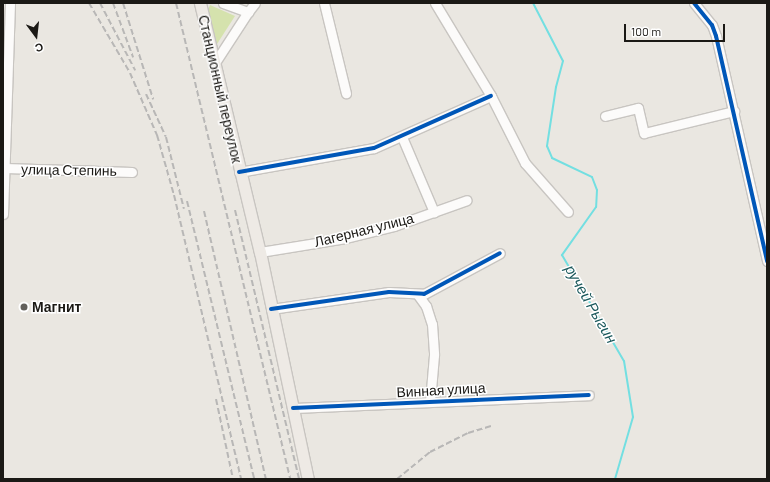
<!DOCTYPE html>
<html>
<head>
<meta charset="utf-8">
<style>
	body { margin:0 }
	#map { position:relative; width:770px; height:482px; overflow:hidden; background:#eae7e1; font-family:Barlow,sans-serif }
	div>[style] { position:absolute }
	.green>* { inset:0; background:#d5e2ad }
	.stream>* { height:2px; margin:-1px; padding:0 1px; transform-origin:1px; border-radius:1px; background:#73dfe1 }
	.roads { filter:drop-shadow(1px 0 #c8c5c1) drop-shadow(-1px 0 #c8c5c1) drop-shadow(0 1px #c8c5c1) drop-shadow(0 -1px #c8c5c1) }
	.minor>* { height:9px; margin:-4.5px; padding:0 4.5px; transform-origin:4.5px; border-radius:4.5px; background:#fcfbfa }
	.major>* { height:11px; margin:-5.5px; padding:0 5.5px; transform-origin:5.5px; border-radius:5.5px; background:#eeeae5 }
	.rail>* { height:2px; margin-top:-1px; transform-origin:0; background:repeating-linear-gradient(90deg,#b8b7b6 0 6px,transparent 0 9px) }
	.cycleway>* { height:4px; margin:-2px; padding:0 2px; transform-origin:2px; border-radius:2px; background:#0057b8 }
	.dots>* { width:11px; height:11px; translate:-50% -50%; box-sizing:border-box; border:2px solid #fff; border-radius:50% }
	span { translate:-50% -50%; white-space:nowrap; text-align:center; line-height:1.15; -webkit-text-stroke:3px #fff; paint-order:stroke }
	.street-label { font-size:14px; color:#1b1915 }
	.poi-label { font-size:14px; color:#1b1915; font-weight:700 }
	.left { translate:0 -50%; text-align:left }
	.water-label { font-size:15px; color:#1b595c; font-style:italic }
	.frame { position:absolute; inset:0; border:4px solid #1b1915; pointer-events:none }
	.north { position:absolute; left:16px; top:16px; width:40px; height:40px; -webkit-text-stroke:3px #fff; paint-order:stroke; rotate:165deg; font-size:11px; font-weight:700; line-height:16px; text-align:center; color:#1b1915 }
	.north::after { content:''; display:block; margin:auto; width:14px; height:18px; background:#1b1915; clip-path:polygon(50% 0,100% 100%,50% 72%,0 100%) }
	.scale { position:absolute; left:624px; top:24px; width:101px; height:18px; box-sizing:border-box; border:2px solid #1b1915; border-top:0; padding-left:5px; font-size:12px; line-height:14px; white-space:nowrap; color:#1b1915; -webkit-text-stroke:3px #fff; paint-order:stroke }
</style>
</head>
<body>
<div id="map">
	<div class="green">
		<div style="clip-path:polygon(210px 5px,235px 16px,217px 44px,208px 10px)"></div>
	</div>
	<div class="stream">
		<div style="left:533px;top:3px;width:65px;rotate:62.7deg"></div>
		<div style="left:563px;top:61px;width:27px;rotate:105deg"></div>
		<div style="left:556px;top:87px;width:60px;rotate:98.7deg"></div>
		<div style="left:547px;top:146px;width:13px;rotate:67deg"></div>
		<div style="left:552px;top:158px;width:44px;rotate:25.4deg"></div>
		<div style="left:592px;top:177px;width:14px;rotate:69deg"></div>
		<div style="left:597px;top:190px;width:17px;rotate:93deg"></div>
		<div style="left:596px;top:207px;width:59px;rotate:125.3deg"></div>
		<div style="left:562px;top:255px;width:123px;rotate:59.7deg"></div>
		<div style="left:624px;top:361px;width:57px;rotate:80.9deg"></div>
		<div style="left:633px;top:417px;width:65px;rotate:106.2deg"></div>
	</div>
	<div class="roads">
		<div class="minor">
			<div style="left:223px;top:3px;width:27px;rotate:20deg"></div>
			<div style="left:248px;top:12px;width:11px;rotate:-52deg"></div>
			<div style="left:324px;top:3px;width:93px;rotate:76.3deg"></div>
			<div style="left:435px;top:3px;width:109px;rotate:58.9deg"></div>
			<div style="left:491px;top:96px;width:75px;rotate:63.1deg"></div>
			<div style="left:525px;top:163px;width:65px;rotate:48.7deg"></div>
			<div style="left:694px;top:3px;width:28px;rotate:51deg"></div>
			<div style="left:712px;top:25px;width:12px;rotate:70deg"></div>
			<div style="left:716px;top:36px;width:231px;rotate:77.2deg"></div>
			<div style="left:216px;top:61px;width:59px;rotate:-56.9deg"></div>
			<div style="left:605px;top:116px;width:34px;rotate:-14deg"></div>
			<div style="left:638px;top:108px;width:26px;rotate:77deg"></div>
			<div style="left:644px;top:133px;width:93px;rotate:-13.7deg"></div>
			<div style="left:402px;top:137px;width:82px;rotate:66.9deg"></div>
			<div style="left:5px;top:168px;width:127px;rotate:1.8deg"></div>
			<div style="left:239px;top:172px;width:137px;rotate:-10.1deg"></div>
			<div style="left:374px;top:148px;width:128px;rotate:-24deg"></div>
			<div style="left:3px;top:214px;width:211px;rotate:-88.1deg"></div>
			<div style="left:260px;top:252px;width:87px;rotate:-9.2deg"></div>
			<div style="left:346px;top:238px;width:49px;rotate:-14deg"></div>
			<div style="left:394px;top:226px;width:77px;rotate:-19.6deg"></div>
			<div style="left:418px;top:295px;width:14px;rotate:54deg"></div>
			<div style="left:426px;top:306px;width:19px;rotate:72deg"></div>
			<div style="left:432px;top:324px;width:31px;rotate:86deg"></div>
			<div style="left:434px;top:355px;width:47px;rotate:94.9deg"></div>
			<div style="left:271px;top:309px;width:119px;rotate:-8.2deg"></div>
			<div style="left:389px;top:292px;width:35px;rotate:3deg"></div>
			<div style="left:424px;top:294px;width:86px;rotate:-28.3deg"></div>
			<div style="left:293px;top:408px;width:296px;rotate:-2.5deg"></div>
		</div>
		<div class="major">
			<div style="left:200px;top:3px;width:256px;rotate:76.5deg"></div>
			<div style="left:260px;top:252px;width:232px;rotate:78.1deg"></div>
		</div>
	</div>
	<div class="rail">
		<div style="left:89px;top:3px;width:81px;rotate:59.6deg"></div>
		<div style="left:130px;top:73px;width:68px;rotate:66.5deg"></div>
		<div style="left:157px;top:135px;width:62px;rotate:74.2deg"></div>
		<div style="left:174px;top:195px;width:292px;rotate:76.7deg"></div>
		<div style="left:100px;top:3px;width:76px;rotate:62.4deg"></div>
		<div style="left:113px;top:3px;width:58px;rotate:69.7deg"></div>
		<div style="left:123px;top:3px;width:101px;rotate:72.6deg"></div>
		<div style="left:176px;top:3px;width:489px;rotate:76.5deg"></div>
		<div style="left:146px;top:94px;width:47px;rotate:65.1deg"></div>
		<div style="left:166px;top:137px;width:74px;rotate:76deg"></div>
		<div style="left:187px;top:201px;width:286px;rotate:76.4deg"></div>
		<div style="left:235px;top:210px;width:277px;rotate:76.6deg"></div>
		<div style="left:204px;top:211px;width:275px;rotate:77deg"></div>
		<div style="left:216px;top:399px;width:82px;rotate:78deg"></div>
		<div style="left:397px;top:479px;width:43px;rotate:-39.3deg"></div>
		<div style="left:430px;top:452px;width:42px;rotate:-26.6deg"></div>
		<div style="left:468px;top:433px;width:24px;rotate:-17deg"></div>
	</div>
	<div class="cycleway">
		<div style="left:694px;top:3px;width:28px;rotate:51deg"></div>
		<div style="left:712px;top:25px;width:12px;rotate:70deg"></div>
		<div style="left:716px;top:36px;width:231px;rotate:77.2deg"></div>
		<div style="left:239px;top:172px;width:137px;rotate:-10.1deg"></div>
		<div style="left:374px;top:148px;width:128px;rotate:-24deg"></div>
		<div style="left:271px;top:309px;width:119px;rotate:-8.2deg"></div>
		<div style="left:389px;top:292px;width:35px;rotate:3deg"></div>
		<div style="left:424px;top:294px;width:86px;rotate:-28.3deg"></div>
		<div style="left:293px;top:408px;width:296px;rotate:-2.5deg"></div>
	</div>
	<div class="dots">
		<div style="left:24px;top:307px;background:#63615c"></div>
	</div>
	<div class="street-label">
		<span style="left:220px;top:89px;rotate:77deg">Станционный переулок</span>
		<span style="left:69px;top:170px;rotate:1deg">улица Степинь</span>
		<span style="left:364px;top:230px;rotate:-14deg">Лагерная улица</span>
		<span style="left:441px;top:390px;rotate:-3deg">Винная улица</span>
	</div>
	<div class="poi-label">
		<span class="left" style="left:32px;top:307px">Магнит</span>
	</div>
	<div class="water-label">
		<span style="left:591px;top:304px;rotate:60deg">ручей Рыгин</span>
	</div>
	<div class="frame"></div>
	<div class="north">С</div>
	<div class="scale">100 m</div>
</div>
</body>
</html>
